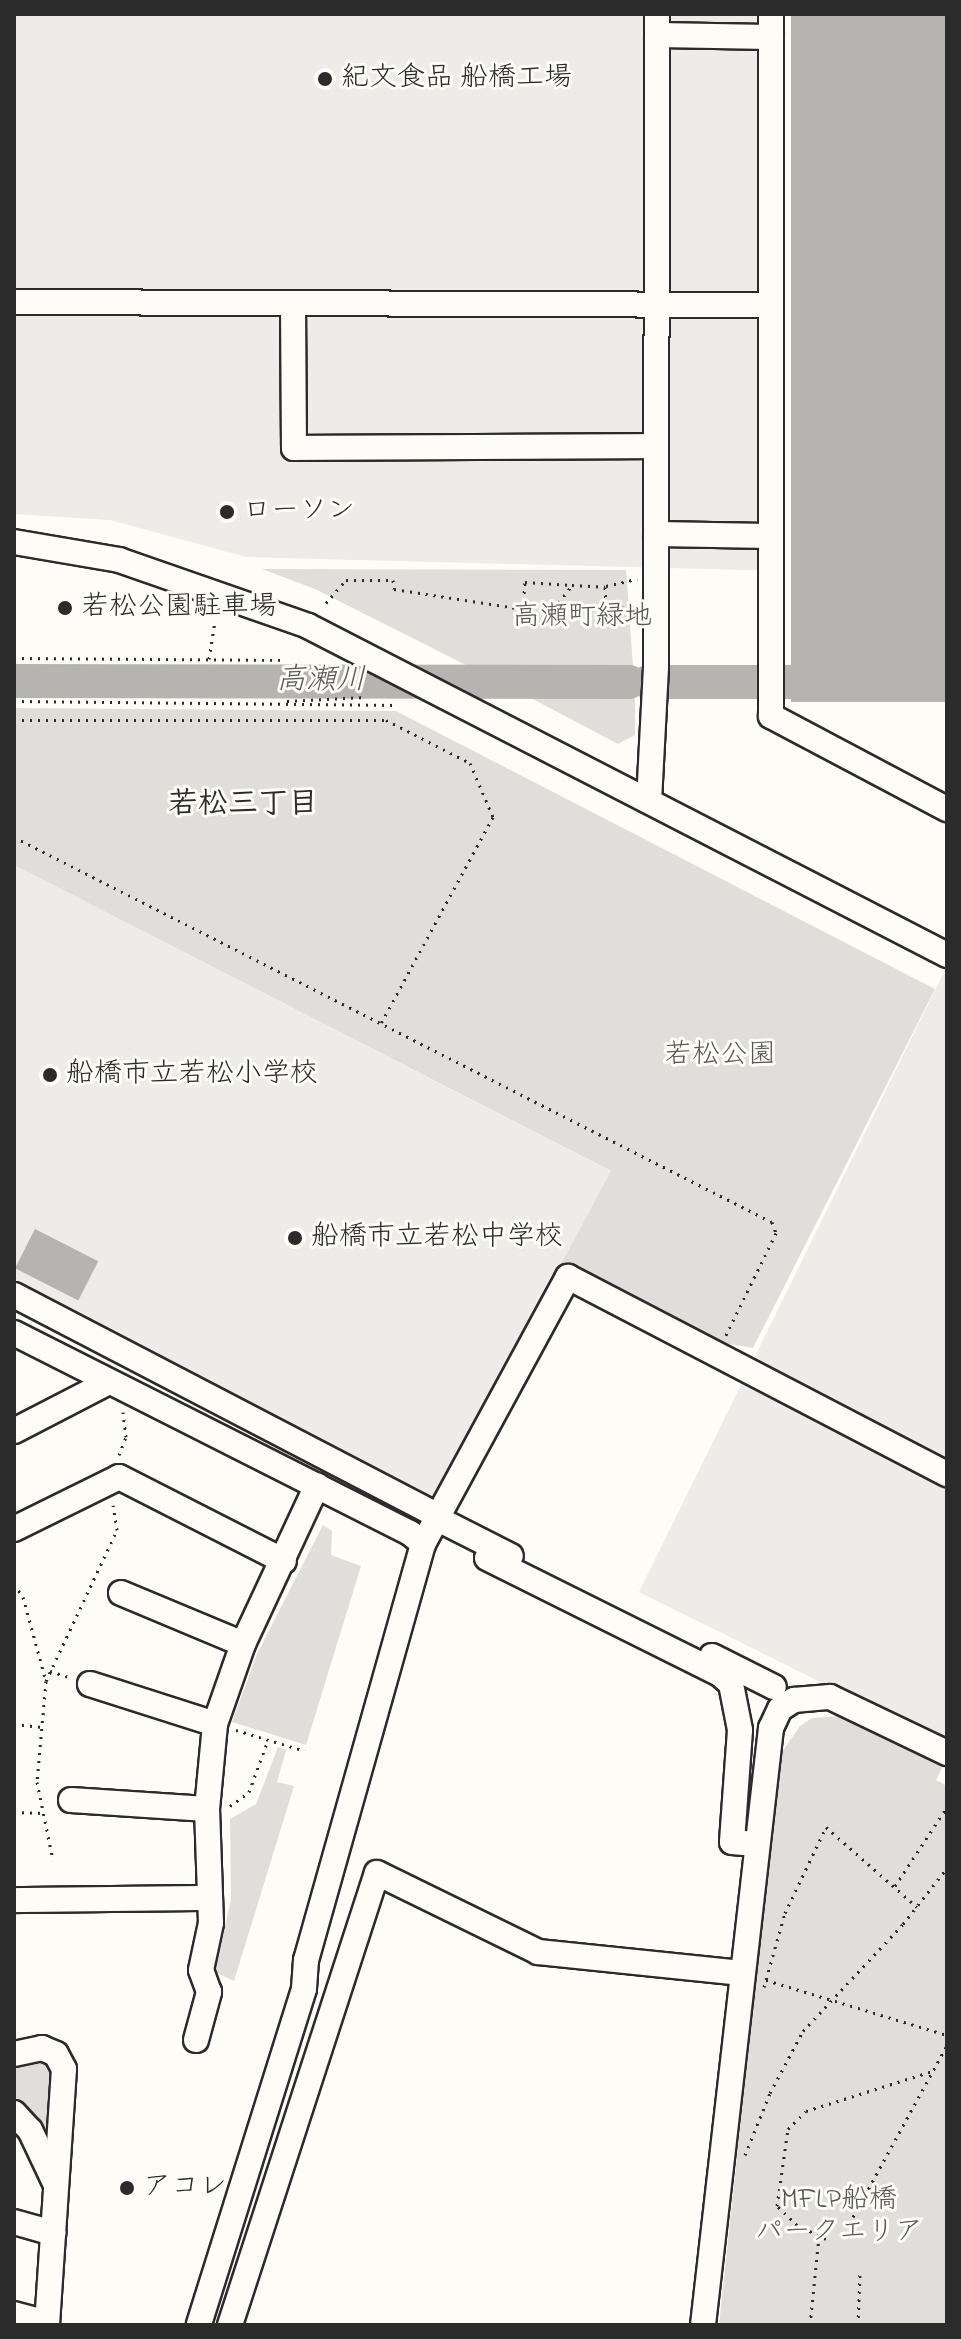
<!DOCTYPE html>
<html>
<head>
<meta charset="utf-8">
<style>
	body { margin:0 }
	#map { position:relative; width:961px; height:2339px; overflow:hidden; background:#fdfcf7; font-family:"Indie Flower","Klee One",sans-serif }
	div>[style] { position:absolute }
	.built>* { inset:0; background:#edece8 }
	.green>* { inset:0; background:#dfdeda }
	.water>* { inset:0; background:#b5b4b1; transform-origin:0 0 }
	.river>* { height:34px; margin:-17px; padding:0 17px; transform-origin:17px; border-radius:17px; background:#b5b4b1 }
	.path>* { height:3px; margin-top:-1.5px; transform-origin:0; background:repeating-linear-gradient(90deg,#2b2b2b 0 2px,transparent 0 8px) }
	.roads { filter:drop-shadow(2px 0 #2b2b2b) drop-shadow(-2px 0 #2b2b2b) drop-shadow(0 2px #2b2b2b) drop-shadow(0 -2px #2b2b2b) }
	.minor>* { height:24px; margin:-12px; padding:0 12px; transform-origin:12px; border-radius:12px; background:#fdfcf7 }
	.dots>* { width:22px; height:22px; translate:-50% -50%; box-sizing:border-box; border:4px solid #fdfcf7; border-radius:50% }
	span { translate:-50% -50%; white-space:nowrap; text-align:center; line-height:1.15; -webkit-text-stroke:6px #fdfcf7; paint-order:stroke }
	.poi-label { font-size:28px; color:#2b2b2b }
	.left { translate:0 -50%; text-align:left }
	.park-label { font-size:28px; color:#585857 }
	.water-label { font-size:30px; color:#5b5b5a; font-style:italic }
	.neighbourhood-label { font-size:30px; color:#2b2b2b; font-weight:700 }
	.frame { position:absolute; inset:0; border:16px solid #2b2b2b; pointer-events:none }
</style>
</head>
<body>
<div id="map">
	<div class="built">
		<div style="clip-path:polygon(14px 14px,784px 14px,781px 571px,246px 557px,110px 520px,14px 514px)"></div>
		<div style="clip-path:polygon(14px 865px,612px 1172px,432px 1499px,14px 1282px)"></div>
		<div style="clip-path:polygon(947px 966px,947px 1745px,639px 1592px)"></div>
	</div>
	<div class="green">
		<div style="clip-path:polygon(262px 569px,626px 570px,633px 666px,466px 665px,315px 589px)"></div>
		<div style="clip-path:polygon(527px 696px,635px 696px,635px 735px,618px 744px)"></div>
		<div style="clip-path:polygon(14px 708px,396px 711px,935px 989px,753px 1348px,711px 1341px,561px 1264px,611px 1171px,14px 865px)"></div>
		<div style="clip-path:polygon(323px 1525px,332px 1531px,331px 1555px,361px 1566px,306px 1745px,232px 1722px,257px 1654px)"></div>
		<div style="clip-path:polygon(841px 1716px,944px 1764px,936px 1780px,947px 1786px,947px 2325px,719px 2325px,780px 1755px,800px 1726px,812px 1718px)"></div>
		<div style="clip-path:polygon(278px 1747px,286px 1750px,277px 1782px,294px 1786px,234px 1981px,215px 1972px,231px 1899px,230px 1819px,256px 1804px)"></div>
		<div style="clip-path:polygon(42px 2056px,53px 2069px,53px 2151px,14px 2100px,15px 2067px)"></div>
	</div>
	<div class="water">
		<div style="left:791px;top:14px;width:156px;height:688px"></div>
		<div style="left:35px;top:1229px;width:71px;height:44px;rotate:27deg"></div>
	</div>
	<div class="river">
		<div style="left:14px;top:681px;width:615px;rotate:0.09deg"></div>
		<div style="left:648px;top:682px;width:184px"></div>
	</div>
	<div class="path">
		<div style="left:606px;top:586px;width:32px;rotate:-13deg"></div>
		<div style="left:326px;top:603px;width:30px;rotate:-49deg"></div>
		<div style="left:346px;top:580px;width:47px"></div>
		<div style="left:393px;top:580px;width:9px;rotate:84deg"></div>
		<div style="left:394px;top:589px;width:131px;rotate:8.8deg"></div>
		<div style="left:523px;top:609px;width:31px"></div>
		<div style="left:554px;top:609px;width:30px;rotate:-53deg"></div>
		<div style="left:572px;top:585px;width:33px;rotate:3deg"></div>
		<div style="left:605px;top:587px;width:19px;rotate:87deg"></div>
		<div style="left:606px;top:606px;width:27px;rotate:6deg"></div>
		<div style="left:523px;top:609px;width:27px;rotate:-86deg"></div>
		<div style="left:525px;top:582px;width:47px;rotate:3.7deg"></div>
		<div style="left:14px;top:658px;width:268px;rotate:0.4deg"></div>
		<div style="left:209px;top:659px;width:39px;rotate:-81deg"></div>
		<div style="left:14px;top:701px;width:383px;rotate:0.6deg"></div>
		<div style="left:287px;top:701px;width:79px;rotate:-2.9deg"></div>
		<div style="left:14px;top:720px;width:372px"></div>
		<div style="left:386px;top:720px;width:94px;rotate:27.1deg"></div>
		<div style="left:470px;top:763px;width:59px;rotate:66.9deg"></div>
		<div style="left:493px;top:817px;width:234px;rotate:118.5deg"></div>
		<div style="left:14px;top:837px;width:850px;rotate:26.93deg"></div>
		<div style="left:772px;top:1222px;width:12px;rotate:70deg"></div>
		<div style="left:776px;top:1233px;width:114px;rotate:116.1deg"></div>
		<div style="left:119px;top:1455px;width:19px;rotate:-69deg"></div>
		<div style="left:126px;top:1437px;width:25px;rotate:-97deg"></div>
		<div style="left:14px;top:1584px;width:16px;rotate:55deg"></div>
		<div style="left:23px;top:1597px;width:87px;rotate:74.7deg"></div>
		<div style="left:46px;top:1681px;width:101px;rotate:95.1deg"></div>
		<div style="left:37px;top:1782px;width:80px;rotate:78.4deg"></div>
		<div style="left:50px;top:1671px;width:20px;rotate:18deg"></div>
		<div style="left:46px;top:1681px;width:167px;rotate:-64.8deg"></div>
		<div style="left:117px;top:1530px;width:25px;rotate:-99deg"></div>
		<div style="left:14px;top:1724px;width:28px;rotate:6deg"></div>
		<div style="left:236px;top:1730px;width:72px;rotate:16.9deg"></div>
		<div style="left:230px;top:1806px;width:24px;rotate:-36deg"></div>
		<div style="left:249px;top:1792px;width:55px;rotate:-69.9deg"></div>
		<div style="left:14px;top:1812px;width:30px;rotate:2deg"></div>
		<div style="left:895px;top:1886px;width:95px;rotate:-56.6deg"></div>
		<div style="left:766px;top:1980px;width:189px;rotate:16.9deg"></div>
		<div style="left:764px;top:1987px;width:77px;rotate:-74.2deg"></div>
		<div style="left:785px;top:1913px;width:95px;rotate:-64.5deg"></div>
		<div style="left:826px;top:1827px;width:121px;rotate:41.3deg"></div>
		<div style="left:745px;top:2155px;width:67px;rotate:-68deg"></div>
		<div style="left:770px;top:2093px;width:70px;rotate:-62deg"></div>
		<div style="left:803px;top:2031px;width:146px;rotate:-46.9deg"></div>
		<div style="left:903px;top:1924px;width:71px;rotate:-51.8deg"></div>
		<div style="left:853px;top:2217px;width:196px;rotate:-61.3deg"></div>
		<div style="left:826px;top:2239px;width:32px;rotate:-154deg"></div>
		<div style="left:797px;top:2225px;width:28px;rotate:-136deg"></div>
		<div style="left:777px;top:2206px;width:78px;rotate:-81.9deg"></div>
		<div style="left:788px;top:2129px;width:25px;rotate:-45deg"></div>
		<div style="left:806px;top:2111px;width:133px;rotate:-17.5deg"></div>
		<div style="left:810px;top:2325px;width:88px;rotate:-84.2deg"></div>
		<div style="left:858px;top:2325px;width:51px;rotate:-87.8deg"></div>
	</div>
	<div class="roads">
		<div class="minor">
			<div style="left:771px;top:14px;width:702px;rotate:90deg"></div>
			<div style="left:771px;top:716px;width:199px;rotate:27.9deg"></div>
			<div style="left:657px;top:35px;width:114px;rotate:1deg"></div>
			<div style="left:14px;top:302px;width:755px;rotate:0.23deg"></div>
			<div style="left:293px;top:305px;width:143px;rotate:89.6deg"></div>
			<div style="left:294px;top:448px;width:362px;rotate:-0.3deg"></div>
			<div style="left:656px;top:534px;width:114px;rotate:1deg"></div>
			<div style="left:14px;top:542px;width:107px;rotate:9.7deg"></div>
			<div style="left:119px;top:560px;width:200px;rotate:19.2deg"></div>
			<div style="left:308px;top:626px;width:719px;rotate:27.24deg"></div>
			<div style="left:649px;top:801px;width:134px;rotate:-87deg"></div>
			<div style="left:656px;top:667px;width:653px;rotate:-89.91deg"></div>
			<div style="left:14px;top:1295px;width:475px;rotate:27.5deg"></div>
			<div style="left:14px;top:1333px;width:444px;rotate:26.8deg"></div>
			<div style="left:410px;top:1533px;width:17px;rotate:40deg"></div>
			<div style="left:423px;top:1544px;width:432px;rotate:105.7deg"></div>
			<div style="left:306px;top:1960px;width:29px;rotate:94deg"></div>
			<div style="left:304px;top:1989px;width:352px;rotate:107.4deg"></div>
			<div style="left:14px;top:1431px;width:107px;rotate:-27.3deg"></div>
			<div style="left:434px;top:1517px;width:86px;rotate:26.9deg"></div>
			<div style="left:14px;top:1529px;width:117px;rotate:-26.3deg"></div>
			<div style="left:119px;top:1477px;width:185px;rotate:27deg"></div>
			<div style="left:423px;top:1544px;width:304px;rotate:-61.5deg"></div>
			<div style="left:568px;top:1277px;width:427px;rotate:27.5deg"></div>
			<div style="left:487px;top:1558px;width:260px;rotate:26.5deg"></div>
			<div style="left:720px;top:1674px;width:15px;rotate:42deg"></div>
			<div style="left:731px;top:1684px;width:47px;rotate:78.9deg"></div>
			<div style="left:740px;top:1730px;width:112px;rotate:94.1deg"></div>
			<div style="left:732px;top:1842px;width:23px;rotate:5deg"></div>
			<div style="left:121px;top:1593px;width:132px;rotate:22.7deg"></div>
			<div style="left:712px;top:1656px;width:69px;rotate:26.6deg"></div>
			<div style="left:90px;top:1684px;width:131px;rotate:17.7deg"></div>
			<div style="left:71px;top:1800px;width:136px;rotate:3.8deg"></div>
			<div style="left:14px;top:1900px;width:196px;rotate:-0.6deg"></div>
			<div style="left:196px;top:2040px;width:50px;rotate:-74.8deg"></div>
			<div style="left:209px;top:1992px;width:23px;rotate:-110deg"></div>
			<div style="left:201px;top:1970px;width:48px;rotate:-78deg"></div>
			<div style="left:211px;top:1923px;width:114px;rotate:-92deg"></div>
			<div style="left:207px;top:1809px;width:85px;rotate:-84.6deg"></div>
			<div style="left:215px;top:1724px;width:85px;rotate:-70.7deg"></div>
			<div style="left:243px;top:1644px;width:175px;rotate:-65deg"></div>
			<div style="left:14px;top:2054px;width:29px;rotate:-12deg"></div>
			<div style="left:42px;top:2048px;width:15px;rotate:23deg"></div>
			<div style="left:56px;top:2054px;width:17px;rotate:62deg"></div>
			<div style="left:64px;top:2069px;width:257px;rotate:93.8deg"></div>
			<div style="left:14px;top:2113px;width:23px;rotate:47deg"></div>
			<div style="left:30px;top:2130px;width:59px;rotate:64.7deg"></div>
			<div style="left:14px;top:2222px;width:41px;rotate:15.8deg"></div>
			<div style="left:14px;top:2314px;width:34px;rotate:15deg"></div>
			<div style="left:230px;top:2325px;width:475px;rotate:-72deg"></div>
			<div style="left:377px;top:1873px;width:179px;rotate:26.1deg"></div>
			<div style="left:538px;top:1952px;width:205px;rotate:5.9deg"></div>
			<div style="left:703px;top:2325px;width:601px;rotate:-83.5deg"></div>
			<div style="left:771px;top:1728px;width:21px;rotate:-65deg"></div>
			<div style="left:780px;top:1709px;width:17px;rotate:-33deg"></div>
			<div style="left:794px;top:1700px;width:36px;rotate:-5deg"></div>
			<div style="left:830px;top:1697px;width:130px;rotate:25.6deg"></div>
		</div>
	</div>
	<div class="dots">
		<div style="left:325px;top:79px;background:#2b2b2b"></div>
		<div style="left:227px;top:512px;background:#2b2b2b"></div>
		<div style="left:65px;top:608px;background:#2b2b2b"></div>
		<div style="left:50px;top:1075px;background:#2b2b2b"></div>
		<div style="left:295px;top:1238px;background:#2b2b2b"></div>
		<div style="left:127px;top:2188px;background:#2b2b2b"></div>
	</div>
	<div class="poi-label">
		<span class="left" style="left:341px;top:79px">紀文食品 船橋工場</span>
		<span class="left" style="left:243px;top:512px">ローソン</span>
		<span class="left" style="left:81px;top:608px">若松公園駐車場</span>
		<span class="left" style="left:66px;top:1075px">船橋市立若松小学校</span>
		<span class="left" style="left:311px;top:1238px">船橋市立若松中学校</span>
		<span class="left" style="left:143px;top:2188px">アコレ</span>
	</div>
	<div class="park-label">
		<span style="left:582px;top:618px">高瀬町緑地</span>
		<span style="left:720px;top:1056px">若松公園</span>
		<span style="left:839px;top:2217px">MFLP船橋<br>パークエリア</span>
	</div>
	<div class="water-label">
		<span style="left:321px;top:681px">高瀬川</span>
	</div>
	<div class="neighbourhood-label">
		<span style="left:243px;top:805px">若松三丁目</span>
	</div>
	<div class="frame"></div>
</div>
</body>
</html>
